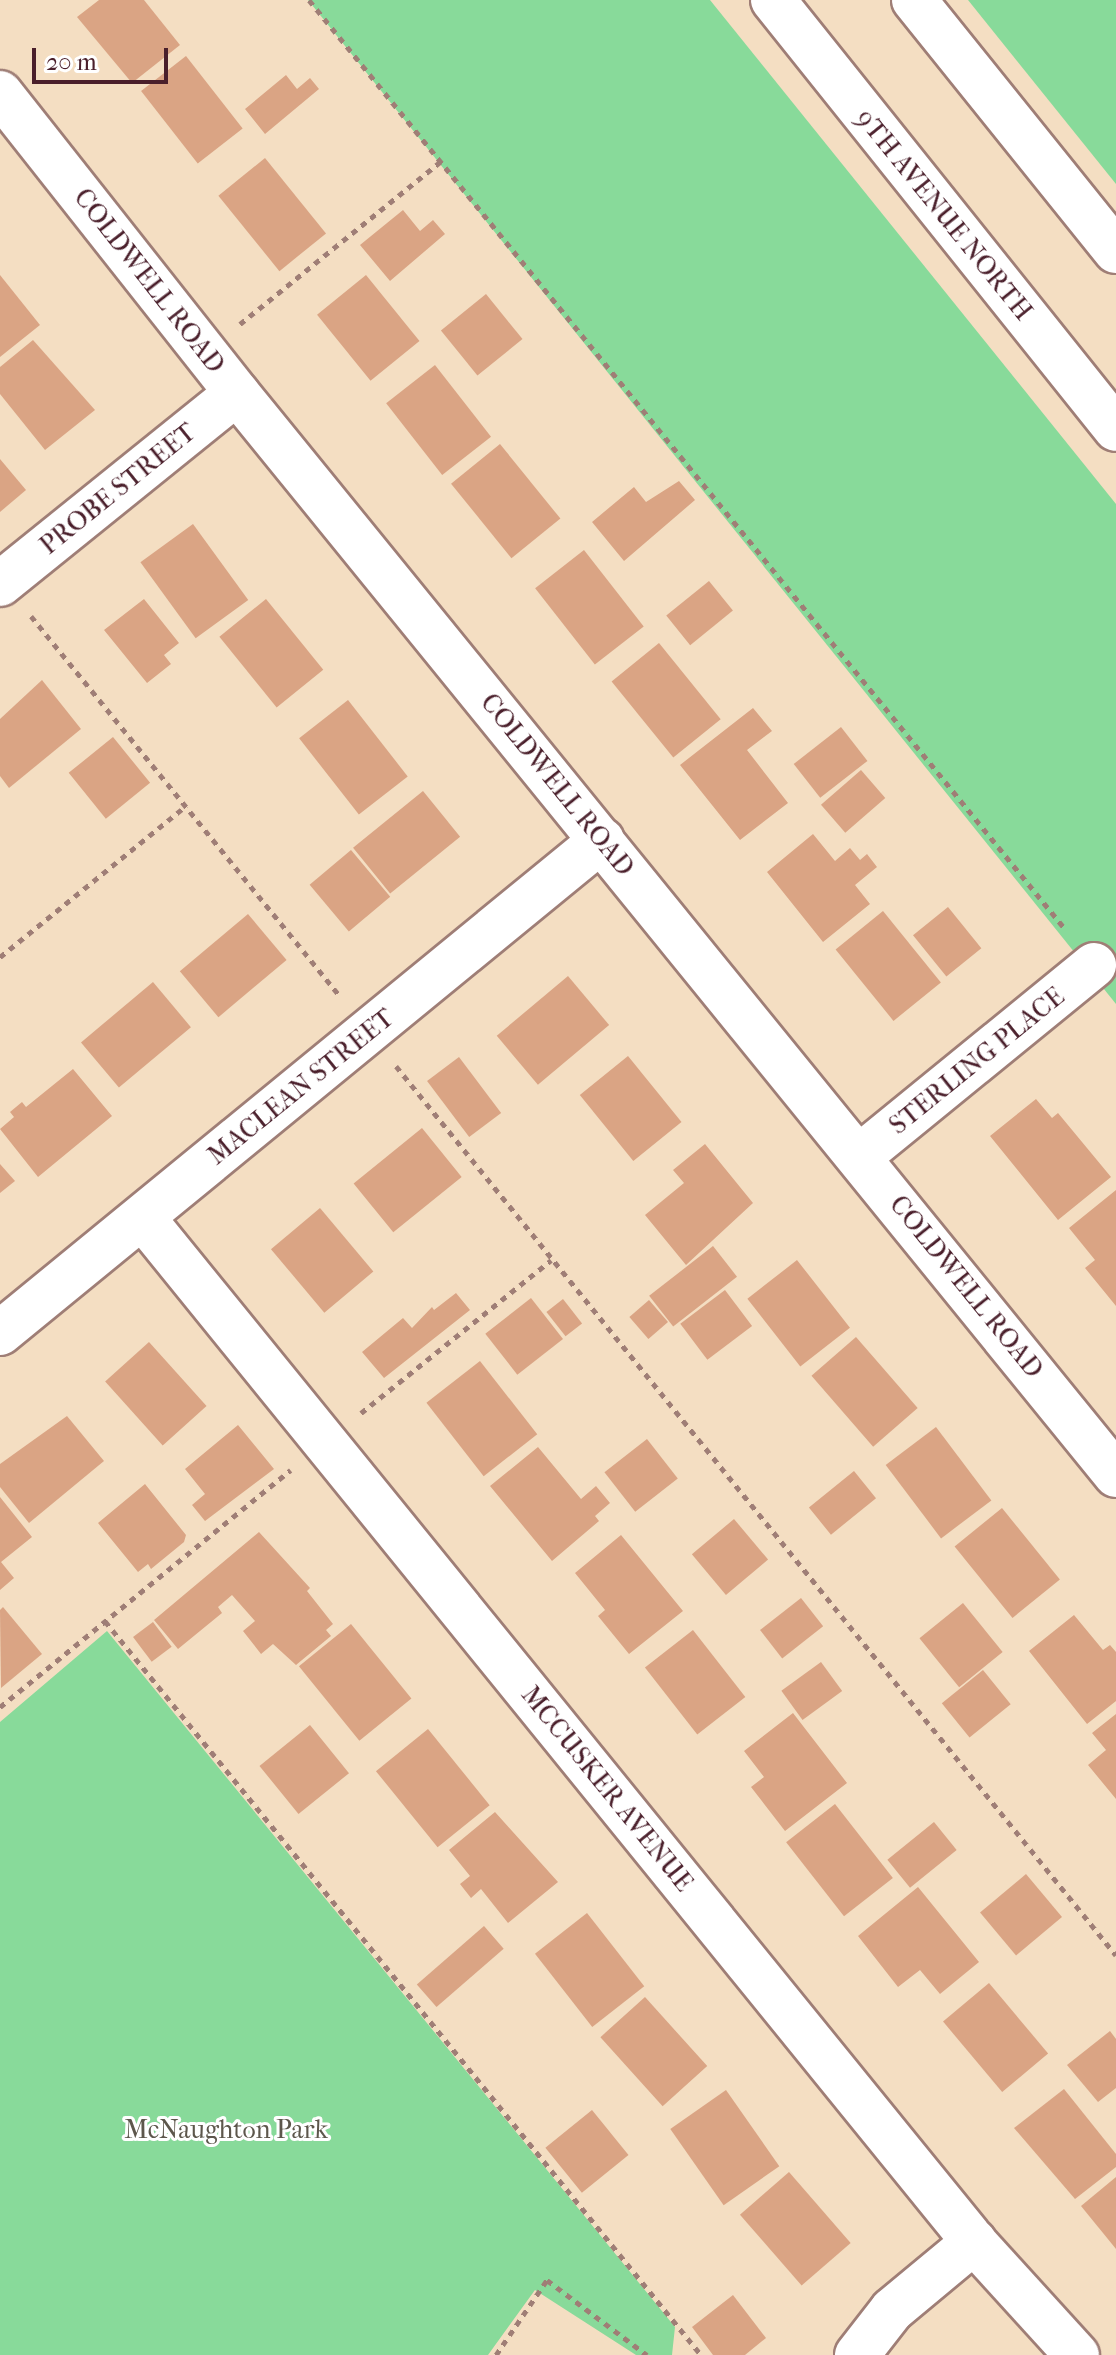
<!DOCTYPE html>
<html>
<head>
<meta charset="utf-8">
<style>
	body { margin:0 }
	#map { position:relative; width:1116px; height:2355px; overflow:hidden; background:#f4dec2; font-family:"IM FELL French Canon",serif }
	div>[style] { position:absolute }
	.green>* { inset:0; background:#88da9a }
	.building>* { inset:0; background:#daa484; transform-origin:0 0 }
	.path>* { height:5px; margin-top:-2.5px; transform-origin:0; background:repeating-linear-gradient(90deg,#9f7e76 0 6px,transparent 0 12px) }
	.roads { filter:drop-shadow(2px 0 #9f7e76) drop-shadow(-2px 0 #9f7e76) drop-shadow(0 2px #9f7e76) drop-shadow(0 -2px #9f7e76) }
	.street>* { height:44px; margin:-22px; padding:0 22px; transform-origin:22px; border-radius:22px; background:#fff }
	.primary>* { height:44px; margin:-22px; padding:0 22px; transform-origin:22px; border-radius:22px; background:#fff }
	span { translate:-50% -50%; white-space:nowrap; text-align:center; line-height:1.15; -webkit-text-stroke:6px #fff; paint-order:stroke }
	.street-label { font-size:26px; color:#4a1f2b }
	.park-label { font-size:26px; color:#5d574c }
	.scale { position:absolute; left:32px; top:48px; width:136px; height:36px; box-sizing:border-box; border:4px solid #4a1f2b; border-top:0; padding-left:10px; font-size:24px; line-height:28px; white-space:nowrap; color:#4a1f2b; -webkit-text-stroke:6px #fff; paint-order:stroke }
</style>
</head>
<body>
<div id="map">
	<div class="green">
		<div style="clip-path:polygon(308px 0,710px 0,1116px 504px,1116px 1004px)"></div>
		<div style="clip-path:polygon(968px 0,1116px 0,1116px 184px)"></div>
		<div style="clip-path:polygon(107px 1631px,675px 2327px,672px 2355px,636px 2355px,535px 2290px,488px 2355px,0 2355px,0 1722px)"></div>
	</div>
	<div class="building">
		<div style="clip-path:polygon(99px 0,144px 0,180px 45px,132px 83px,77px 17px)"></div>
		<div style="left:186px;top:56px;width:92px;height:57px;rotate:52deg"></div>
		<div style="clip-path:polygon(286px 75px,297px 89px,310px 78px,319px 89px,265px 134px,245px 109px)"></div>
		<div style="left:265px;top:158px;width:97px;height:60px;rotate:51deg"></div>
		<div style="clip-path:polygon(403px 210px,420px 231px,433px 220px,445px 234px,390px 281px,360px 245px)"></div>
		<div style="clip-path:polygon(0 275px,40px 325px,0 357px)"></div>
		<div style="left:366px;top:275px;width:85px;height:63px;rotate:51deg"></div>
		<div style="left:486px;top:294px;width:58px;height:58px;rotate:51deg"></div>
		<div style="clip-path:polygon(33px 340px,95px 410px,45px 450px,0 394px,0 367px)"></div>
		<div style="left:435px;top:365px;width:91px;height:62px;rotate:52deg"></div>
		<div style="left:500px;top:444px;width:96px;height:63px;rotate:51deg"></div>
		<div style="clip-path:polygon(0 459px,26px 490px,0 512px)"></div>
		<div style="clip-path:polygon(679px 481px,695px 500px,624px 561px,592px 522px,634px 487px,646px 502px)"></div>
		<div style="left:193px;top:524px;width:94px;height:65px;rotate:54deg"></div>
		<div style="left:584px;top:550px;width:97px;height:62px;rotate:52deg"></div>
		<div style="left:709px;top:581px;width:38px;height:55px;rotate:51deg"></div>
		<div style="clip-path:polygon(144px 599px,179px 643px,164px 655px,171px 664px,147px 683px,104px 630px)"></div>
		<div style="left:266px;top:599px;width:91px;height:60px;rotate:51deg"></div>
		<div style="left:659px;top:643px;width:98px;height:61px;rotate:51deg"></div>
		<div style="clip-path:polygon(42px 680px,81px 729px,9px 788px,0 776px,0 719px)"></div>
		<div style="left:348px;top:700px;width:97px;height:62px;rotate:52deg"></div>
		<div style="clip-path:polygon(753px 708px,772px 731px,747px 750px,788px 803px,740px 840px,680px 765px)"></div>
		<div style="left:841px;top:727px;width:43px;height:60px;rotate:52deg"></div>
		<div style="left:113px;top:737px;width:59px;height:57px;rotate:51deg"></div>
		<div style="left:861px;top:770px;width:37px;height:53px;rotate:49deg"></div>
		<div style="left:423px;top:791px;width:59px;height:90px;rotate:51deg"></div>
		<div style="clip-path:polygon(813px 834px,835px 861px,850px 848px,860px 860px,867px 854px,877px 867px,855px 885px,870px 904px,823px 942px,767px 872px)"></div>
		<div style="left:351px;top:850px;width:61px;height:54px;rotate:50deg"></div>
		<div style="left:948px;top:907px;width:53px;height:45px;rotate:51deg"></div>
		<div style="left:883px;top:911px;width:92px;height:61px;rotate:51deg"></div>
		<div style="left:248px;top:914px;width:60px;height:89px;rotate:50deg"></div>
		<div style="left:568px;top:976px;width:64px;height:93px;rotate:50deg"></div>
		<div style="left:153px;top:982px;width:59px;height:94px;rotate:50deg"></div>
		<div style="left:628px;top:1056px;width:85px;height:62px;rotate:51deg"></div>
		<div style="left:459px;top:1057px;width:70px;height:40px;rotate:53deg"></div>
		<div style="clip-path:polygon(73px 1069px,112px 1116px,38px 1177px,0 1129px,14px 1117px,10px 1112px,22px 1102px,26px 1107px)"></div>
		<div style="clip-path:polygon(1036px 1099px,1052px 1118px,1058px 1113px,1111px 1177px,1058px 1220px,990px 1136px)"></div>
		<div style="left:422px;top:1128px;width:63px;height:88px;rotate:51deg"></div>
		<div style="clip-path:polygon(705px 1144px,753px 1203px,686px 1265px,645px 1215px,684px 1183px,673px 1170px)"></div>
		<div style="clip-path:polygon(0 1164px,15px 1181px,0 1193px)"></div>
		<div style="clip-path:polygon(1116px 1190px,1116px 1306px,1085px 1268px,1095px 1260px,1069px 1228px)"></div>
		<div style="left:320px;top:1208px;width:83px;height:64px;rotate:50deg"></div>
		<div style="left:713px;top:1246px;width:39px;height:81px;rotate:52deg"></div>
		<div style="left:797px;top:1260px;width:86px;height:63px;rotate:52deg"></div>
		<div style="left:725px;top:1290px;width:45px;height:56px;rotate:53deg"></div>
		<div style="clip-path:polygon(456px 1293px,470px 1310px,384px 1378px,362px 1352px,403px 1318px,412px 1328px,432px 1307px,434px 1310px)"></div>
		<div style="left:531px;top:1298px;width:52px;height:58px;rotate:52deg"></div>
		<div style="left:563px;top:1299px;width:31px;height:21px;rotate:52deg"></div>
		<div style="left:649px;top:1300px;width:29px;height:26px;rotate:49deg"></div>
		<div style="left:856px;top:1337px;width:94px;height:59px;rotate:49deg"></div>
		<div style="left:149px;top:1342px;width:86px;height:59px;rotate:48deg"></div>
		<div style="left:480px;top:1361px;width:93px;height:68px;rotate:52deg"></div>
		<div style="clip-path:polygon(67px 1416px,104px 1461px,29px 1523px,0 1487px,0 1464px)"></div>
		<div style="clip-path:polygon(238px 1425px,274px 1469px,205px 1521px,192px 1505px,205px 1494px,185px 1469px)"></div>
		<div style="left:936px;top:1427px;width:92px;height:63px;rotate:53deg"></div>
		<div style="left:647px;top:1439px;width:50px;height:54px;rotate:52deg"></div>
		<div style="clip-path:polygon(538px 1447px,581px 1499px,596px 1486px,610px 1503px,595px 1516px,599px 1521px,552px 1561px,490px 1486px)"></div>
		<div style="left:854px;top:1471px;width:35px;height:58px;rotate:51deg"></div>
		<div style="clip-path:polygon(145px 1484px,186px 1535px,184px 1542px,151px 1569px,148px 1564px,138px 1572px,98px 1523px)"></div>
		<div style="clip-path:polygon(0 1497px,32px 1537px,1px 1562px,14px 1578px,0 1590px)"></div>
		<div style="left:1002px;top:1508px;width:92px;height:61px;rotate:51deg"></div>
		<div style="left:734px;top:1519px;width:53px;height:55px;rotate:50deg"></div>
		<div style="clip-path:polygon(259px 1532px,310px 1588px,307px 1591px,333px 1624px,326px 1630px,331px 1636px,296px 1665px,273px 1644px,261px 1654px,243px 1631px,255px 1621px,232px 1595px,218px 1607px,222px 1613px,178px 1649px,154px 1620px)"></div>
		<div style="clip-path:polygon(621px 1535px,683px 1611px,629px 1654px,598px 1616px,605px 1610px,575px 1573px)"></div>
		<div style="left:801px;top:1598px;width:36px;height:52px;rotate:52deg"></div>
		<div style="left:963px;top:1603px;width:63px;height:56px;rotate:51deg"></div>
		<div style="clip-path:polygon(3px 1607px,42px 1654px,1px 1688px,0 1610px)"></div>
		<div style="clip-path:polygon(1074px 1615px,1103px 1650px,1110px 1645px,1116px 1652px,1116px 1701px,1087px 1724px,1029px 1651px)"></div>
		<div style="left:153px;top:1622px;width:31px;height:25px;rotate:53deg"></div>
		<div style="left:351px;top:1624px;width:96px;height:67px;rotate:51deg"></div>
		<div style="left:693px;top:1630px;width:85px;height:61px;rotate:52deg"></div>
		<div style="left:821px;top:1662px;width:36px;height:49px;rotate:54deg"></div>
		<div style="left:983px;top:1670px;width:44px;height:53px;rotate:51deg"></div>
		<div style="clip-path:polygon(793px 1713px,847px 1783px,785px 1831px,751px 1787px,764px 1777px,744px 1751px)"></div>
		<div style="clip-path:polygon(1116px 1714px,1116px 1799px,1088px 1765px,1106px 1750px,1092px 1733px)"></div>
		<div style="left:310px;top:1725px;width:62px;height:65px;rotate:51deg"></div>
		<div style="left:428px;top:1729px;width:98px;height:67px;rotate:51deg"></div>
		<div style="left:835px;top:1804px;width:94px;height:62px;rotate:52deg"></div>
		<div style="clip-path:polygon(495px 1812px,558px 1882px,508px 1923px,481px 1889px,471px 1898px,460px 1884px,470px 1876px,449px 1850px)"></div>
		<div style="left:934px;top:1822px;width:36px;height:60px;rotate:51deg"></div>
		<div style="left:1026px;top:1874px;width:56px;height:60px;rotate:50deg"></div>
		<div style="clip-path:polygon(918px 1887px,979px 1962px,940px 1994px,920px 1970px,898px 1987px,858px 1936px)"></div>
		<div style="left:587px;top:1913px;width:93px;height:66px;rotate:52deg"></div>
		<div style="left:484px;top:1926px;width:30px;height:89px;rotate:49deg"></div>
		<div style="left:989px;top:1983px;width:92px;height:60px;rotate:50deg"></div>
		<div style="left:645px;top:1997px;width:93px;height:60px;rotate:48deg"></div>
		<div style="clip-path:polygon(1110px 2031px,1116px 2039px,1116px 2088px,1098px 2102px,1067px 2065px)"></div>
		<div style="clip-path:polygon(1064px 2089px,1116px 2154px,1116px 2167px,1075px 2199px,1014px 2128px)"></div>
		<div style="left:726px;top:2090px;width:93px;height:68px;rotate:55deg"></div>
		<div style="left:592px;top:2110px;width:58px;height:60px;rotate:51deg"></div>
		<div style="left:789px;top:2172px;width:94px;height:65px;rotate:49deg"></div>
		<div style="clip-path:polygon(1116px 2177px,1116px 2249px,1081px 2206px)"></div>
		<div style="clip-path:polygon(733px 2295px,766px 2338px,745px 2355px,713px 2355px,692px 2327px)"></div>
	</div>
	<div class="path">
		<div style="left:309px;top:0;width:1199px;rotate:50.86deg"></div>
		<div style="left:240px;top:324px;width:259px;rotate:-39deg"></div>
		<div style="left:31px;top:616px;width:490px;rotate:50.9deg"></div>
		<div style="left:0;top:957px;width:240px;rotate:-39.1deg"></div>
		<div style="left:396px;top:1066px;width:1144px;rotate:51deg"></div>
		<div style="left:361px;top:1413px;width:244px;rotate:-38.8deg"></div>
		<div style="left:105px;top:1621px;width:946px;rotate:50.92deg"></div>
		<div style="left:0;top:1707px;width:375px;rotate:-39.2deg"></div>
		<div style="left:496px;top:2355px;width:91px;rotate:-55.8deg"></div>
		<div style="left:547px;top:2280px;width:125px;rotate:36.9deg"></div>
	</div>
	<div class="roads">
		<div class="street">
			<div style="left:0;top:93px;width:382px;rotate:51.7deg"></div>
			<div style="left:237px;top:393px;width:1394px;rotate:50.91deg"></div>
			<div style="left:0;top:584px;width:304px;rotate:-38.9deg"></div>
			<div style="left:860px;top:1156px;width:302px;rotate:-39.2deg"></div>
			<div style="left:143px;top:1218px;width:1319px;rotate:50.94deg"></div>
			<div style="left:974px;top:2242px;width:153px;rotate:47.7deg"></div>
			<div style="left:0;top:1333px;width:778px;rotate:-39.32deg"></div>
			<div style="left:857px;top:2355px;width:57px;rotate:-52.1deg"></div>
			<div style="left:892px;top:2310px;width:107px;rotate:-39.7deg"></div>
		</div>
		<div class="primary">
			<div style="left:773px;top:0;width:549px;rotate:51.36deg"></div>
			<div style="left:914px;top:0;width:322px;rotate:51.2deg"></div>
		</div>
	</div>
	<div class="street-label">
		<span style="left:944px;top:215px;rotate:51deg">9TH AVENUE NORTH</span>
		<span style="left:149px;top:281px;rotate:52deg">COLDWELL ROAD</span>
		<span style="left:118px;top:489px;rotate:-39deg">PROBE STREET</span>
		<span style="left:557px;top:785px;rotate:51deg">COLDWELL ROAD</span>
		<span style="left:977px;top:1061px;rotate:-39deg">STERLING PLACE</span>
		<span style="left:301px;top:1087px;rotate:-39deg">MACLEAN STREET</span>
		<span style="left:966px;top:1287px;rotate:51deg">COLDWELL ROAD</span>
		<span style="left:607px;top:1789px;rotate:51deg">MCCUSKER AVENUE</span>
	</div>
	<div class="park-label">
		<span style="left:226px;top:2130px">McNaughton Park</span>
	</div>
	<div class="scale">20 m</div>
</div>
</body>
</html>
